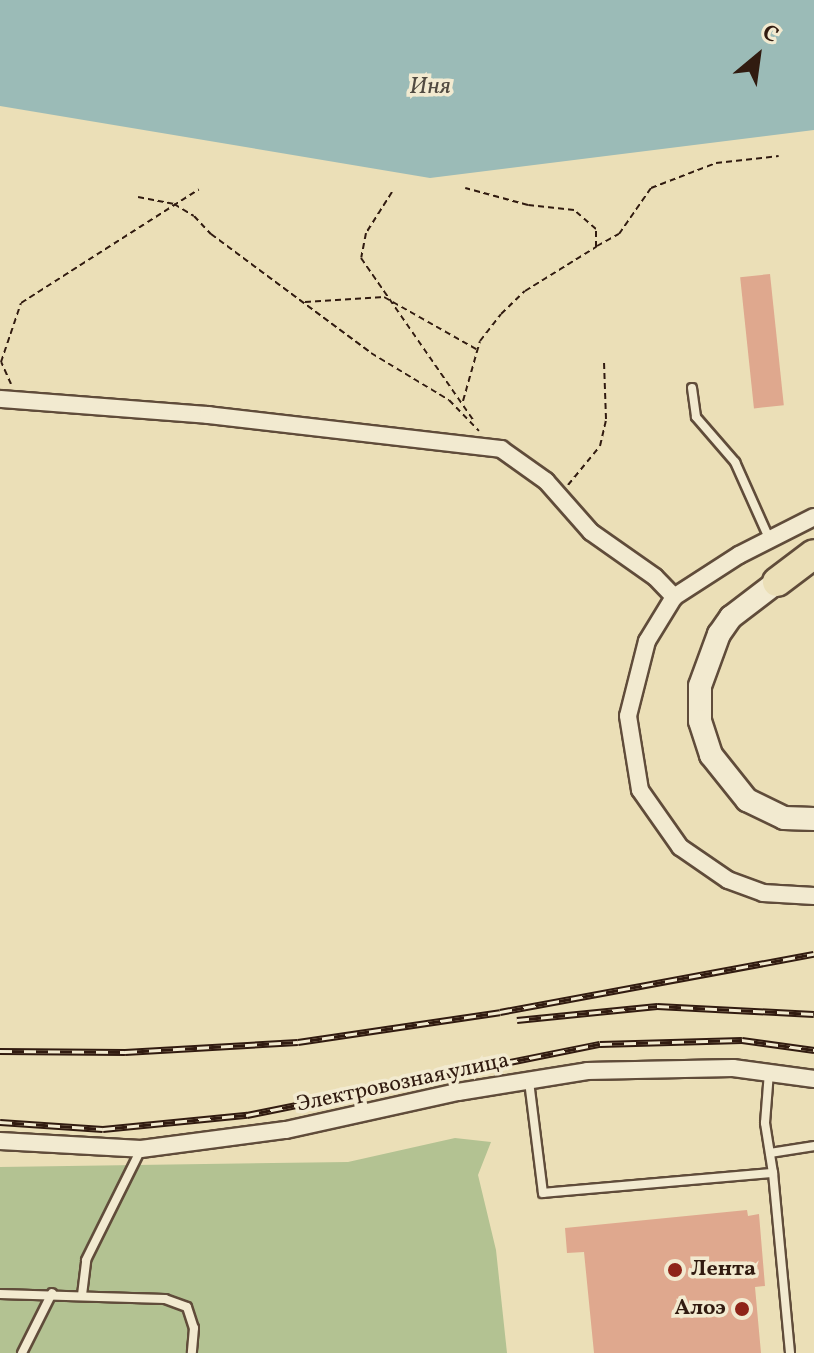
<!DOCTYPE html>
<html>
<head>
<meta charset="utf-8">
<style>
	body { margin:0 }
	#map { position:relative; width:814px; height:1353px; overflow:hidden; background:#ebdfb7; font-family:Vollkorn,serif }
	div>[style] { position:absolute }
	.green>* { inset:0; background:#b3c292 }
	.water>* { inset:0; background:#9bbbb7 }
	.building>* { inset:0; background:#dfa88e; transform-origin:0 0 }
	.path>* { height:2px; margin-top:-1px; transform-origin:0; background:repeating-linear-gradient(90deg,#311b10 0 6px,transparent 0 10px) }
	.roads { filter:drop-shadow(2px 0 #604c3a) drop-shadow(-2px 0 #604c3a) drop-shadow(0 2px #604c3a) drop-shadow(0 -2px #604c3a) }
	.lane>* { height:8px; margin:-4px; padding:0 4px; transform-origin:4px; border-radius:4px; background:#f2ead0 }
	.street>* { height:16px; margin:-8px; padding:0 8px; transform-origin:8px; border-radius:8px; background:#f2ead0 }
	.secondary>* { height:22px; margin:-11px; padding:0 11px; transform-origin:11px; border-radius:11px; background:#f2ead0 }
	.highway>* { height:28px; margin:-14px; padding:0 14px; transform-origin:14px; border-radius:14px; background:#ebdfb7 }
	.rail>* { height:7px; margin-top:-3.5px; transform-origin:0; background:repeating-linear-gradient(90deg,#f2ead0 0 12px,#311b10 0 24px); box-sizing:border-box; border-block:2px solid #311b10 }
	.dots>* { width:22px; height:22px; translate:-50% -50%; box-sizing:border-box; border:4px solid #f2ead0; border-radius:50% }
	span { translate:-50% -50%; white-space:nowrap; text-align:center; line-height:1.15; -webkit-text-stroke:7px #f2ead0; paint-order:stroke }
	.street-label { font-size:22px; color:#311b10 }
	.poi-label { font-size:22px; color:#311b10; font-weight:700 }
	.left { translate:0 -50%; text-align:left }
	.right { translate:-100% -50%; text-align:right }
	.water-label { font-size:24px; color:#514b42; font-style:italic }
	.north { position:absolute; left:718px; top:16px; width:80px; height:80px; -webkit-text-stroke:6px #f2ead0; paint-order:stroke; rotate:29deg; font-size:22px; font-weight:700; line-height:32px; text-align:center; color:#311b10 }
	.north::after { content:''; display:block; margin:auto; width:28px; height:36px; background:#311b10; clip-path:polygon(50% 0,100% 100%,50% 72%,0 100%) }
</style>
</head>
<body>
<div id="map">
	<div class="green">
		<div style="clip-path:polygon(455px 1138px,491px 1142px,478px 1175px,496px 1250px,507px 1353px,0 1353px,0 1167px,348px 1162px)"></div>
	</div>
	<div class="water">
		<div style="clip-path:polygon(0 0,814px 0,814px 130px,430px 178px,0 106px)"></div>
	</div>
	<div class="building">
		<div style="left:770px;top:274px;width:132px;height:30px;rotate:84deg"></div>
		<div style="clip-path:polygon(747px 1210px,748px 1216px,759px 1214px,765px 1286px,755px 1287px,761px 1353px,594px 1353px,584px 1252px,567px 1253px,565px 1228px)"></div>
	</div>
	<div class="path">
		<div style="left:392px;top:192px;width:49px;rotate:122.4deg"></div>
		<div style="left:366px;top:233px;width:25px;rotate:101deg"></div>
		<div style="left:361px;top:258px;width:198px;rotate:55.3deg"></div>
		<div style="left:138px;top:197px;width:37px;rotate:11deg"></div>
		<div style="left:174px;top:204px;width:23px;rotate:31deg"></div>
		<div style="left:194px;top:216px;width:25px;rotate:47deg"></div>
		<div style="left:211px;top:234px;width:199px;rotate:36.6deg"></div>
		<div style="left:371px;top:353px;width:91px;rotate:31.1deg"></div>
		<div style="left:449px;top:400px;width:43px;rotate:45.9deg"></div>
		<div style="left:597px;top:246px;width:25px;rotate:-29deg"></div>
		<div style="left:619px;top:234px;width:56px;rotate:-55.2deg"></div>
		<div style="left:651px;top:188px;width:70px;rotate:-21deg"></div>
		<div style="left:716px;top:163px;width:63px;rotate:-6.3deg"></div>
		<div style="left:305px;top:302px;width:79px;rotate:-3.6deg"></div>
		<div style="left:384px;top:297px;width:106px;rotate:29.5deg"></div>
		<div style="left:11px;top:384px;width:24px;rotate:-114deg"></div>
		<div style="left:1px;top:362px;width:62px;rotate:-71.3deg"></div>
		<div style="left:21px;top:303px;width:211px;rotate:-32.6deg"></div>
		<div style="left:463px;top:401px;width:62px;rotate:-74.2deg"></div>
		<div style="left:480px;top:341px;width:34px;rotate:-52deg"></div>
		<div style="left:501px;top:314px;width:33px;rotate:-44deg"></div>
		<div style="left:525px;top:291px;width:84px;rotate:-31.8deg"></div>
		<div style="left:596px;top:247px;width:18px;rotate:-90deg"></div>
		<div style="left:596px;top:229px;width:29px;rotate:-139deg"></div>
		<div style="left:574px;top:210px;width:46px;rotate:-173.8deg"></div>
		<div style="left:528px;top:205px;width:65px;rotate:-164.9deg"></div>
		<div style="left:568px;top:485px;width:50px;rotate:-50.6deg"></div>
		<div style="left:600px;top:446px;width:28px;rotate:-77deg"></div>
		<div style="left:606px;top:419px;width:58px;rotate:-92deg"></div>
	</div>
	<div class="roads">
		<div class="lane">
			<div style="left:692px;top:388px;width:29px;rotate:82deg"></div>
			<div style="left:696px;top:417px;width:60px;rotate:49.1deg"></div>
			<div style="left:735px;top:462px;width:83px;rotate:65.9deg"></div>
			<div style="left:529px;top:1081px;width:113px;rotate:82.9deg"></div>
			<div style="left:543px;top:1193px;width:231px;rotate:-5deg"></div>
			<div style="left:773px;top:1173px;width:51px;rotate:-99.1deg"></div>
			<div style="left:765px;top:1123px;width:51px;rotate:-85.5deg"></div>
			<div style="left:770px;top:1153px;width:45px;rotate:-9deg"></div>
			<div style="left:773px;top:1173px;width:181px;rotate:84.6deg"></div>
			<div style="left:0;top:1294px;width:165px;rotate:1.7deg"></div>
			<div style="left:165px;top:1299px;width:23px;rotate:20deg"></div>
			<div style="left:187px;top:1307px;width:22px;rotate:72deg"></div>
			<div style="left:194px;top:1328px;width:25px;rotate:95deg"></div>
			<div style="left:82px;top:1295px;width:35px;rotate:-83deg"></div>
			<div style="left:86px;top:1260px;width:124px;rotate:-63.6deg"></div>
			<div style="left:22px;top:1353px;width:67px;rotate:-63.4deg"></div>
		</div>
		<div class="street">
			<div style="left:0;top:399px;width:209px;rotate:4.4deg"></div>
			<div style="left:208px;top:415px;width:295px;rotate:6.6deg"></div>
			<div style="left:501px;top:449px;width:55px;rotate:35.4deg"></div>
			<div style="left:546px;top:481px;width:68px;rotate:48.6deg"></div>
			<div style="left:591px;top:532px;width:78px;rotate:35.1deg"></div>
			<div style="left:655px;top:577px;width:28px;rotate:46deg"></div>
			<div style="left:814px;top:517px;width:84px;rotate:153.1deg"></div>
			<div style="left:739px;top:555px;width:77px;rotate:147.1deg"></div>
			<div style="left:674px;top:597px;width:52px;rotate:121.5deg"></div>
			<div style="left:647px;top:641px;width:77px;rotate:104.2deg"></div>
			<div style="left:628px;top:716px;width:75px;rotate:80.8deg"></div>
			<div style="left:640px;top:790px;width:70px;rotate:54.9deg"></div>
			<div style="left:680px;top:847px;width:58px;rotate:34.5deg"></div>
			<div style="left:728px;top:880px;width:37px;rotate:20deg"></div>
			<div style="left:763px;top:893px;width:51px;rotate:3.4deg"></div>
			<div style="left:0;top:1141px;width:141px;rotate:3.2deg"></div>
			<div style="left:141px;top:1149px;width:146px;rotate:-7.5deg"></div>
			<div style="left:286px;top:1130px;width:176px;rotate:-12.5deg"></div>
			<div style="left:458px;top:1092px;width:131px;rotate:-9.2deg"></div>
			<div style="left:587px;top:1071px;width:146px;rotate:-1.2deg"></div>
			<div style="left:733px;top:1068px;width:82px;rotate:7.7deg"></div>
		</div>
		<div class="secondary">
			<div style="left:777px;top:582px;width:58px;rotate:142.7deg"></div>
			<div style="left:731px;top:617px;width:21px;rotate:125deg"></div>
			<div style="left:719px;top:634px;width:55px;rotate:110.1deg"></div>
			<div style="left:700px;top:686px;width:35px;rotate:90deg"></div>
			<div style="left:700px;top:721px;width:36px;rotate:72deg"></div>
			<div style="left:711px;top:755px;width:58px;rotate:51.3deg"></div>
			<div style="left:747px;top:800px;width:41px;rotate:25.9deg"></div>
			<div style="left:784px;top:818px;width:30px;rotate:2deg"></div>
		</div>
		<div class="highway">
			<div style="left:777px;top:582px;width:46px;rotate:-37.1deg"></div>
		</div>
	</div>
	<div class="rail">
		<div style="left:517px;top:1020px;width:141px;rotate:-5.7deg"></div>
		<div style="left:657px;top:1006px;width:157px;rotate:2.9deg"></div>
		<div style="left:0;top:1051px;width:125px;rotate:0.5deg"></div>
		<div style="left:125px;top:1052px;width:173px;rotate:-3.3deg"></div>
		<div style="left:298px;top:1042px;width:204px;rotate:-8.4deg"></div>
		<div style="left:500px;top:1012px;width:319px;rotate:-10.5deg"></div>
		<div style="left:0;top:1122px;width:103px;rotate:3.9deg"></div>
		<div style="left:103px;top:1129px;width:145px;rotate:-5.6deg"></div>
		<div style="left:247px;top:1115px;width:360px;rotate:-11.4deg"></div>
		<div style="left:600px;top:1044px;width:142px;rotate:-1.6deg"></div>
		<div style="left:742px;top:1040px;width:73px;rotate:7.9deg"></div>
	</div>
	<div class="dots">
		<div style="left:675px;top:1270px;background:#8f2418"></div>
		<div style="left:742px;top:1309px;background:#8f2418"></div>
	</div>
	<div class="street-label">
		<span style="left:403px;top:1083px;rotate:-12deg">Электровозная улица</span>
	</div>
	<div class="poi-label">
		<span class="left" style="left:691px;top:1270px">Лента</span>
		<span class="right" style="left:726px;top:1309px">Алоэ</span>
	</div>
	<div class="water-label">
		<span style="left:430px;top:88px">Иня</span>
	</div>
	<div class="north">С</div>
</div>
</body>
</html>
